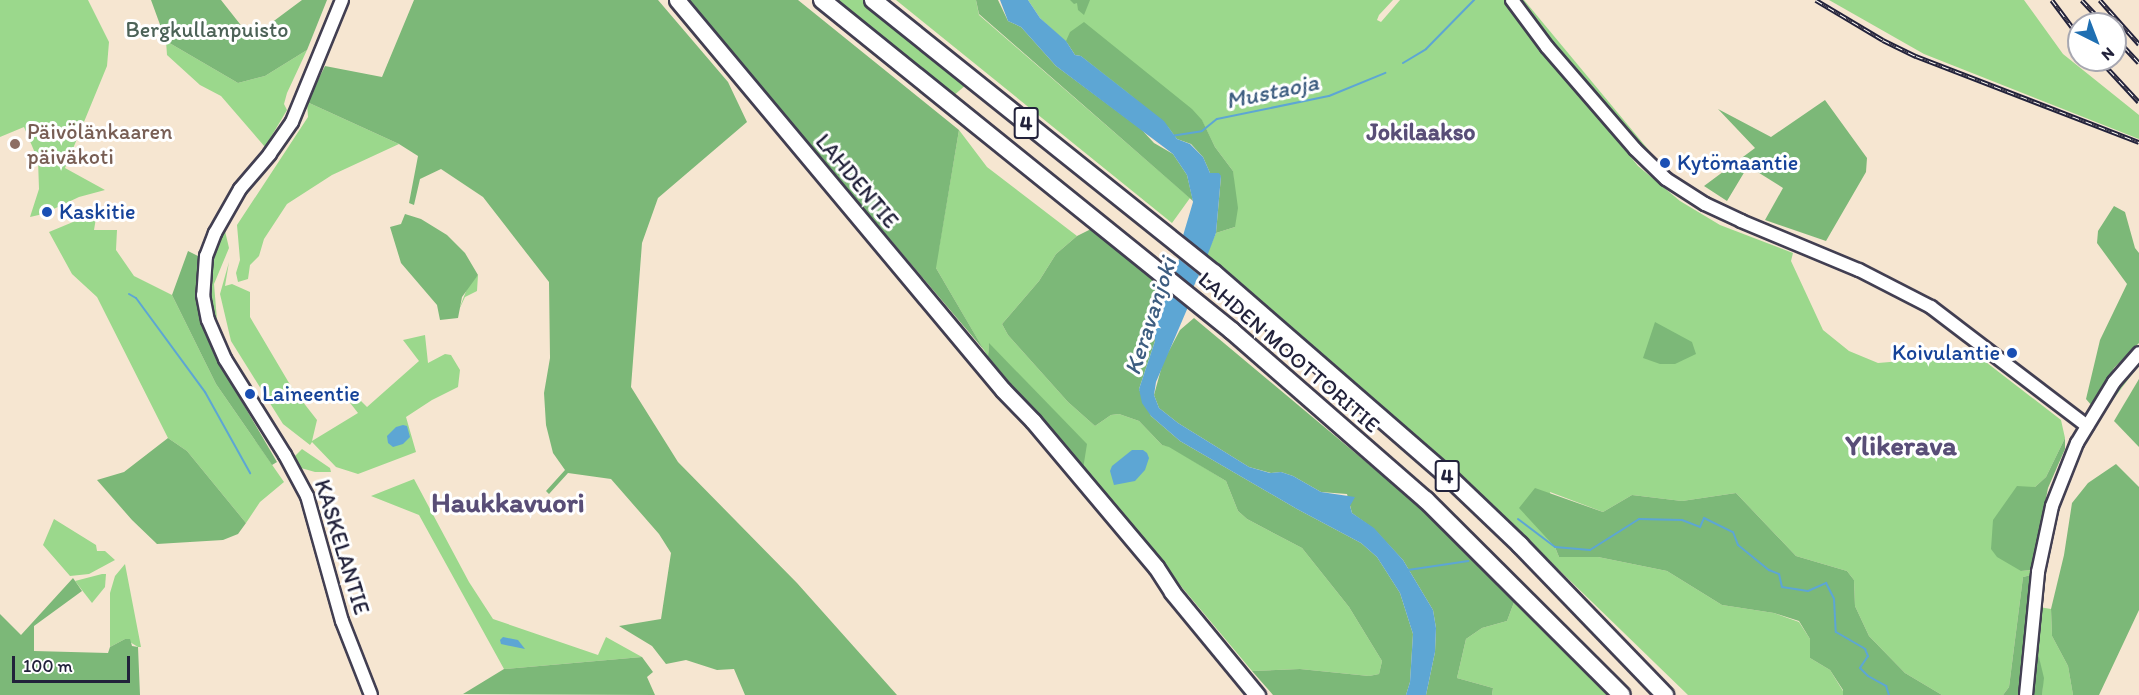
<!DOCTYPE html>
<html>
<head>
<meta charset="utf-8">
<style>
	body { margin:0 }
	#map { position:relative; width:2139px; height:695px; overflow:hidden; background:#f6e6d1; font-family:Itim,sans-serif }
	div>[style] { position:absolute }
	.green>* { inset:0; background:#9bd88c }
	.forest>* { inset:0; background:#7cb878 }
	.water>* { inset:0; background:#5da6d4 }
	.stream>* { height:2px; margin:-1px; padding:0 1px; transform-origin:1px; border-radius:1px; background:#5da6d4 }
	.roads { filter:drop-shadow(2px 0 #423f52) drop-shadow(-2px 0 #423f52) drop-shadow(0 2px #423f52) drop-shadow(0 -2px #423f52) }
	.minor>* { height:12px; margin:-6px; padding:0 6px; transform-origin:6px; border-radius:6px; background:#fff }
	.major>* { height:15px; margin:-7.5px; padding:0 7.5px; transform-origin:7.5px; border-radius:7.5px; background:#fff }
	.highway>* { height:16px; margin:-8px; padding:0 8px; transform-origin:8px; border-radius:8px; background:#fff }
	.rail>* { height:4.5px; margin-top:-2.25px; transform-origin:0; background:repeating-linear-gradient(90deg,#fff 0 7px,#22223b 0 14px); box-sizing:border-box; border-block:2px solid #22223b }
	.dots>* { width:16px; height:16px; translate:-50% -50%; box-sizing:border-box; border:3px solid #fff; border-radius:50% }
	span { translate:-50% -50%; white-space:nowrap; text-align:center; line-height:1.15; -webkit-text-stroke:6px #fff; paint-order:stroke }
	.shield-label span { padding:2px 4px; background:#fff; border:2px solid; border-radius:4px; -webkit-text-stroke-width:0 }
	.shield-label { font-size:21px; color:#22223b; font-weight:700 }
	.park-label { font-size:22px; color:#4c6257 }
	.education-label { font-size:22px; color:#785e54 }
	.left { translate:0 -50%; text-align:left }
	.transit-label { font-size:22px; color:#164399 }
	.right { translate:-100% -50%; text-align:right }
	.street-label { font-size:22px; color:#22223b }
	.water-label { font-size:24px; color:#3d5d80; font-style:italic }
	.neighbourhood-label { font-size:24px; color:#594e77; font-weight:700 }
	.district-label { font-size:28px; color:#594e77; font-weight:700 }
	.north { position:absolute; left:2067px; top:12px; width:60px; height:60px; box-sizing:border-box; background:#fff; border:2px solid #a7a7b1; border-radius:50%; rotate:138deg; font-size:16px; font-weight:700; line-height:24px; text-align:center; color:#22223b }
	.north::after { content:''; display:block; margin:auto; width:21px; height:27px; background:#1f6fb2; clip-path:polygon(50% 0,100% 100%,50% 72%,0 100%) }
	.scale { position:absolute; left:12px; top:656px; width:118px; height:27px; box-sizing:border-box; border:3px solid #22223b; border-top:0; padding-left:8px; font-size:18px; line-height:21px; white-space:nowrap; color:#22223b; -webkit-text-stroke:4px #fff; paint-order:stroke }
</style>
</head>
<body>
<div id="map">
	<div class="green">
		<div style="clip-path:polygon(0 0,88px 0,109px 42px,107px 66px,65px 168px,105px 190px,79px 197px,43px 214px,30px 217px,39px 189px,38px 160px,24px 127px,0 137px)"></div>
		<div style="clip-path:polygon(727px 0,939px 248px,959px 130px,987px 167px,1077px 236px,1056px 254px,1039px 281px,1002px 324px,1008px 335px,1068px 402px,1095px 426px,1111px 415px,1119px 414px,1139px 421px,1162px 445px,1169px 446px,1226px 481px,1238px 511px,1247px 519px,1302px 548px,1349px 607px,1382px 661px,1379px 674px,1369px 676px,1300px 669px,1252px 671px,1083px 469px,989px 344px,988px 357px,936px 268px)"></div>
		<div style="clip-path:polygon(833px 0,864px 0,967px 84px,952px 97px)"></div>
		<div style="clip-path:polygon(896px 0,976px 0,979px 15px,1190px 198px,1172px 223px)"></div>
		<div style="clip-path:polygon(1028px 0,1393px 0,1379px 15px,1377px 20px,1381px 22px,1400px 0,1508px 0,1522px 23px,1638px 166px,1680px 201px,1720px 225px,1793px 253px,1791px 261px,1823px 330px,1849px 351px,1878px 363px,1950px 357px,1969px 349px,2061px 420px,2065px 438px,2046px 477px,2035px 487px,2021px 571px,2032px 570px,2031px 575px,2023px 577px,2009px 687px,2003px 695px,1942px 695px,1905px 673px,1869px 636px,1855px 606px,1854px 580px,1847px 571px,1796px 556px,1736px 493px,1682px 501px,1632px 495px,1603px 512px,1550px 492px,1555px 547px,1559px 557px,1598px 557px,1667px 571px,1722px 605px,1774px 613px,1799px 622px,1810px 639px,1810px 658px,1830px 670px,1843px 691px,1843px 695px,1688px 695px,1520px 532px,1369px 398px,1205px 258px,1216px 233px,1235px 227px,1233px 171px,1215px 147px,1202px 121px,1168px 127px,1081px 56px,1040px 18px)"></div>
		<div style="clip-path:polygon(1518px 0,1524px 0,1652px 154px,1651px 156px,1644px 150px,1544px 36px)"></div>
		<div style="clip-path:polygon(1829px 0,2024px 0,2063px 54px,2139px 115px,2139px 139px,1924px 54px)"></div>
		<div style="clip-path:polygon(166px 41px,238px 83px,265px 76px,307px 50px,287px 93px,284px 104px,287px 110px,265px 147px,221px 96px,200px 85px,167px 55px)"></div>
		<div style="clip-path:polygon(307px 102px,399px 144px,332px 175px,287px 204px,264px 239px,259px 256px,250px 265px,248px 279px,238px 282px,236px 273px,240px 260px,237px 225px,308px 117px)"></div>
		<div style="clip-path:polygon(97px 212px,94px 230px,117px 230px,116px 250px,134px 276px,172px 295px,216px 384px,284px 482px,260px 502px,246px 523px,187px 451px,168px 438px,97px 297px,72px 274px,49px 232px)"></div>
		<div style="clip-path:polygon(225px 231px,229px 248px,214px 284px,217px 320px,224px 344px,248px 384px,244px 386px,232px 367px,211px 311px,209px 279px,216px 250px)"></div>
		<div style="clip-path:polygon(229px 262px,225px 286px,232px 284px,250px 292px,250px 317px,292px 388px,317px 420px,312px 441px,358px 413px,340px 390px,345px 385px,367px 407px,419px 361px,403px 340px,425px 335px,428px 363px,445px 354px,451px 355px,460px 370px,458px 387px,432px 400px,406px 417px,416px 452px,358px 474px,336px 467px,312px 442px,310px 445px,283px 424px,231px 341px,220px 294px)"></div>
		<div style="clip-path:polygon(478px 275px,477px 291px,465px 297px,458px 312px,468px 286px)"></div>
		<div style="clip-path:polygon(2139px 356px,2139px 365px,2100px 417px,2099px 414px)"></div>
		<div style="clip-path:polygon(302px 449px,330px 468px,331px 472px,315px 472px,301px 468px,295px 456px)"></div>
		<div style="clip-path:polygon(414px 479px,469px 582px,493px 619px,598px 655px,606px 637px,642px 657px,504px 669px,419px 515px,371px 496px)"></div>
		<div style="clip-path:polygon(54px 519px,96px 545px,97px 551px,105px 551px,115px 560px,89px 574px,70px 576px,43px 545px)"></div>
		<div style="clip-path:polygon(125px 564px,141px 647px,138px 647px,125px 639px,110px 647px,110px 593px,115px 576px)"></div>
		<div style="clip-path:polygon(102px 574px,106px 574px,105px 587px,92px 603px,75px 581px)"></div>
		<div style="clip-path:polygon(1516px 597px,1611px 695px,1492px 695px,1493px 688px,1457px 678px,1466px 639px,1482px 628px,1507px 621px)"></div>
		<div style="clip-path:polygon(2039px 607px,2051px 609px,2052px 636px,2068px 666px,2073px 695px,2042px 695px,2043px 678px,2036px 645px)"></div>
	</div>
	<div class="forest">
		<div style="clip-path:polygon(151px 0,221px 0,251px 38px,302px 0,327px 0,307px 50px,265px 76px,238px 83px,166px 41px)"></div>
		<div style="clip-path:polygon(414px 0,658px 0,728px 82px,747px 122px,658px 198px,642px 243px,631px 387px,678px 462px,797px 583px,897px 695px,745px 695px,734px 669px,717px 670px,686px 660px,666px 664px,652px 646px,619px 626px,661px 619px,671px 553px,659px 534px,611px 479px,568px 473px,549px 494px,546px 491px,565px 470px,553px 453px,546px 425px,544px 393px,550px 358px,549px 282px,483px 197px,441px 169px,420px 179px,414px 205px,409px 203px,418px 156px,399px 144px,307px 102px,325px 66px,382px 77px)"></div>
		<div style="clip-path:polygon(687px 0,798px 0,959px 130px,936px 268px,984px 350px)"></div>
		<div style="clip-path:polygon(976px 0,998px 0,1008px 21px,1021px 27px,1056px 66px,1141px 129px,1154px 143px,1173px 154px,1187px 175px,1193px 201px,979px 14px)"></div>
		<div style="clip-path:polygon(1070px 0,1090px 0,1084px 15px,1078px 10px,1077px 3px,1074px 4px)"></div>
		<div style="clip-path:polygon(1084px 22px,1192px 109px,1202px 120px,1215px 147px,1233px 171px,1238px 208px,1235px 227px,1216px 233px,1221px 176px,1210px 173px,1203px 157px,1191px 144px,1177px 139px,1168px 127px,1127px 92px,1081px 56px,1075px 55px,1066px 41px,1070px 32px)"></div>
		<div style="clip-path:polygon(1825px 100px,1867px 158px,1866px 172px,1826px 241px,1765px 220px,1783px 188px,1748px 166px,1727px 201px,1704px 186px,1755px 148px,1718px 109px,1771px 137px)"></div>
		<div style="clip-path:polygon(2114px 206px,2125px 212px,2135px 248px,2139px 253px,2139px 343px,2114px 368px,2092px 406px,2086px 399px,2100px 340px,2127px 284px,2097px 243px,2098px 231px)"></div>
		<div style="clip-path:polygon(405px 214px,421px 219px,447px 235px,465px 253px,478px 275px,462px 297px,458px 318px,440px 320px,437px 305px,401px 263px,390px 227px,401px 224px)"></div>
		<div style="clip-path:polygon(1091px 229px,1168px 292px,1152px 323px,1155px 341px,1139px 389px,1151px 416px,1180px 441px,1297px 509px,1361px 543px,1377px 557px,1400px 593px,1413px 634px,1410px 682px,1406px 695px,1273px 695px,1252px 671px,1300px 669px,1369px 676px,1379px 674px,1382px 661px,1349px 607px,1302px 548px,1247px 519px,1238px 511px,1226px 481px,1169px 447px,1162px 445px,1139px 421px,1119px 414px,1111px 415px,1095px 426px,1068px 402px,1008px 335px,1002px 324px,1039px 281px,1056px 254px,1077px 236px)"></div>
		<div style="clip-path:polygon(188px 251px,200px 257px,197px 297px,203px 324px,217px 359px,277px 462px,272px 465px,216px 384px,172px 295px)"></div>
		<div style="clip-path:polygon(1194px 318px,1427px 513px,1516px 597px,1507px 621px,1482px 628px,1466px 639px,1457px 678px,1493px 688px,1492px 695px,1426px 695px,1435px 652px,1436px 628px,1433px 610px,1403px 560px,1374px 529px,1352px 513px,1347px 494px,1321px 492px,1293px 476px,1281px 472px,1271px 473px,1249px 467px,1178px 423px,1159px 408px,1154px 395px,1163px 362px,1180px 330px)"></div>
		<div style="clip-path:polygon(1655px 322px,1692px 342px,1696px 354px,1675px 364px,1660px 364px,1643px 358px)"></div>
		<div style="clip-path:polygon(989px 343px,1087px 444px,1083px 469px,988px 357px)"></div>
		<div style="clip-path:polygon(2139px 379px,2139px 447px,2114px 421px)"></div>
		<div style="clip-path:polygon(168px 438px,187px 451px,246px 523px,238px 534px,223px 540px,157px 544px,132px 520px,97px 480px,124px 472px)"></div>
		<div style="clip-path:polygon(2065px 438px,2065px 449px,2048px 488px,2032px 570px,2021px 571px,1997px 557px,1991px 549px,1993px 520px,2017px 486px,2035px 487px,2046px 477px)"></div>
		<div style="clip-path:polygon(2116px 464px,2139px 487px,2139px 610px,2099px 695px,2073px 695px,2068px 666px,2052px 636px,2051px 609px,2064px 555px,2072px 503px,2088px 483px)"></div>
		<div style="clip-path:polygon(1535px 488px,1603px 512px,1632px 495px,1682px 501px,1736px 493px,1796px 556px,1847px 571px,1854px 580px,1855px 606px,1869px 636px,1905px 673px,1942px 695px,1843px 695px,1843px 690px,1830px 670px,1810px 658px,1810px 639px,1799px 621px,1774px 613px,1722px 605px,1667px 571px,1598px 557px,1559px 557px,1555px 547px,1519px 508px)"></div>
		<div style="clip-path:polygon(2031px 575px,2019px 695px,2003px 695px,2009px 687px,2023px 577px)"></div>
		<div style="clip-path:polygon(73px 578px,82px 591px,34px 626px,34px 651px,108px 653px,110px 647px,125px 639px,130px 639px,132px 646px,138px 647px,140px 695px,0 695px,0 614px,21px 635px)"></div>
		<div style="clip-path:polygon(2036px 645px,2044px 678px,2042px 695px,2032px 695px)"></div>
		<div style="clip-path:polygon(642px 657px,653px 672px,647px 677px,655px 695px,463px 694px,504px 669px)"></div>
	</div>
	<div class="water">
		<div style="clip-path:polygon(1000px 0,1028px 0,1040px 18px,1066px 41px,1075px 55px,1081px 56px,1164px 121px,1177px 139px,1190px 144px,1203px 157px,1210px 173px,1219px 173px,1221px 176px,1216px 233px,1206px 259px,1182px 239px,1193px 202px,1187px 175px,1173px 154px,1056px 66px,1021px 27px,1008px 21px)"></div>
		<div style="clip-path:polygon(1179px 259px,1199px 275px,1192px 290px,1174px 275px)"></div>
		<div style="clip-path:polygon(1168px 292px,1188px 307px,1156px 382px,1154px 395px,1159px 408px,1178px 423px,1249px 467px,1270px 473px,1281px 472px,1293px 476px,1321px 492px,1355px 497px,1350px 506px,1352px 513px,1374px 528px,1403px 560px,1433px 610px,1436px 628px,1435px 652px,1426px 695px,1406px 695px,1410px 682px,1413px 634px,1400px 593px,1377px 557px,1361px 543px,1297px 509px,1180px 441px,1151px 416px,1142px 403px,1139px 389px,1155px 341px,1152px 323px)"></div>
		<div style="clip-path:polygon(403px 425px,407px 426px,410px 437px,403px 444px,393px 447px,388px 443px,387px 436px,396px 427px)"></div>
		<div style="clip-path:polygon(1132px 450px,1143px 450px,1147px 453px,1149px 458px,1145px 470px,1135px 481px,1114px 485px,1110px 471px,1112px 466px)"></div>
		<div style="clip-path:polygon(503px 637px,518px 640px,525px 649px,501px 644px,500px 640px)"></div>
	</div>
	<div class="stream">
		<div style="left:1403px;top:63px;width:27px;rotate:-31deg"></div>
		<div style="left:1426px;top:49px;width:69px;rotate:-45.6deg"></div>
		<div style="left:1171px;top:136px;width:31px;rotate:-9deg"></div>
		<div style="left:1202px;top:131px;width:19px;rotate:-39deg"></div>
		<div style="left:1217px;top:119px;width:114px;rotate:-11.6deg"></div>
		<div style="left:1329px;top:96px;width:61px;rotate:-22.3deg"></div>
		<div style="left:129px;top:294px;width:8px;rotate:30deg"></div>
		<div style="left:136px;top:298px;width:117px;rotate:53.7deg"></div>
		<div style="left:205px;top:392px;width:93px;rotate:60.9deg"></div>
		<div style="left:1518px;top:519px;width:46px;rotate:37.1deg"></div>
		<div style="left:1555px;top:547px;width:35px;rotate:5deg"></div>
		<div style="left:1590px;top:550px;width:58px;rotate:-32.3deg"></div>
		<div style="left:1639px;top:519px;width:43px;rotate:1.3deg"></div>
		<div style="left:1682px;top:520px;width:19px;rotate:21deg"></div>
		<div style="left:1700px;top:527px;width:10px;rotate:-66deg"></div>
		<div style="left:1704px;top:518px;width:32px;rotate:26deg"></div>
		<div style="left:1733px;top:532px;width:14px;rotate:69deg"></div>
		<div style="left:1738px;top:545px;width:40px;rotate:39deg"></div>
		<div style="left:1769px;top:570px;width:11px;rotate:22deg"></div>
		<div style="left:1779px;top:574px;width:13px;rotate:77deg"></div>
		<div style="left:1782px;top:587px;width:26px;rotate:9deg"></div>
		<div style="left:1808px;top:591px;width:20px;rotate:-24deg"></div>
		<div style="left:1826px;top:583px;width:18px;rotate:63deg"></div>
		<div style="left:1834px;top:599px;width:33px;rotate:87deg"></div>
		<div style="left:1836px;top:632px;width:34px;rotate:30deg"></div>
		<div style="left:1865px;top:649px;width:8px;rotate:67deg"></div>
		<div style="left:1868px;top:656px;width:14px;rotate:124deg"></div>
		<div style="left:1860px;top:668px;width:11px;rotate:45deg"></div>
		<div style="left:1868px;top:676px;width:21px;rotate:29deg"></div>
		<div style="left:1886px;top:686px;width:9px;rotate:72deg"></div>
		<div style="left:1408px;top:570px;width:61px;rotate:-8.5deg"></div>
	</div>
	<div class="roads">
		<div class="minor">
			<div style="left:342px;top:0;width:132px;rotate:112.3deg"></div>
			<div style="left:292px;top:122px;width:39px;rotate:125deg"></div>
			<div style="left:270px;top:154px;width:46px;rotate:130.6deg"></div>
			<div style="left:240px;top:189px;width:51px;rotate:119.6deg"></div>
			<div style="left:215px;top:233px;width:25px;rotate:111deg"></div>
			<div style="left:206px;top:256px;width:39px;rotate:94deg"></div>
			<div style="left:203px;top:295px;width:25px;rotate:79deg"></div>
			<div style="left:208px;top:320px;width:43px;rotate:66.4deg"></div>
			<div style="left:225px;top:359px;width:113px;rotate:58deg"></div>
			<div style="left:285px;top:455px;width:47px;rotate:61.8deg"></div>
			<div style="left:307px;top:496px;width:130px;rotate:74.4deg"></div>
			<div style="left:342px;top:621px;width:79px;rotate:68.6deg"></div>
			<div style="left:1512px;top:0;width:59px;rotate:53.3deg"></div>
			<div style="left:1547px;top:47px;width:135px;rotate:49.2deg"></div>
			<div style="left:1635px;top:149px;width:43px;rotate:44.1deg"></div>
			<div style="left:1666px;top:179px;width:46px;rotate:32.7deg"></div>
			<div style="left:1705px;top:204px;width:40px;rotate:25deg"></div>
			<div style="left:1741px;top:221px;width:128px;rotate:22.6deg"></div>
			<div style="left:1859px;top:270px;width:81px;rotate:27.2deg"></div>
			<div style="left:1931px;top:307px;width:196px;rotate:37.3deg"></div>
			<div style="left:2026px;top:695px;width:124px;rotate:-84.4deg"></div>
			<div style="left:2038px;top:572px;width:67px;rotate:-78deg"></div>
			<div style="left:2052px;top:506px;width:68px;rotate:-68.4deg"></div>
			<div style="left:2077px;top:443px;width:71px;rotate:-58.8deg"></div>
			<div style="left:2114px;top:382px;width:38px;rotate:-49deg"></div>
		</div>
		<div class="major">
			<div style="left:677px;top:0;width:508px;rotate:50.11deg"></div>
			<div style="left:1003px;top:390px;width:43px;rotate:45.9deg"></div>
			<div style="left:1033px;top:421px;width:191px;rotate:49.9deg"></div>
			<div style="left:1156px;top:567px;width:30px;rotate:57deg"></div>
			<div style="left:1172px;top:592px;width:134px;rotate:50.5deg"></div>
		</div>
		<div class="highway">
			<div style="left:822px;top:0;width:527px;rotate:38.91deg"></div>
			<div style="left:1232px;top:331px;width:257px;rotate:41.1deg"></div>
			<div style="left:1426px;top:500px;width:276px;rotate:44.9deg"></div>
			<div style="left:873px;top:0;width:437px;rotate:38.7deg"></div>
			<div style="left:1214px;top:273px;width:313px;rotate:41deg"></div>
			<div style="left:1450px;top:478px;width:97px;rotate:43.7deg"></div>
			<div style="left:1520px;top:545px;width:209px;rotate:46deg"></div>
		</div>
	</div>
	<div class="rail">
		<div style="left:1816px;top:0;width:78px;rotate:30.8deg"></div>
		<div style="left:1883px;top:40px;width:37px;rotate:26deg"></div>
		<div style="left:1916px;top:56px;width:239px;rotate:21.1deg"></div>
		<div style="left:2052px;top:0;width:45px;rotate:53.1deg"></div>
		<div style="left:2082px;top:0;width:33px;rotate:47deg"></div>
		<div style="left:2100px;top:0;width:59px;rotate:48.4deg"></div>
		<div style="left:2115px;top:37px;width:35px;rotate:47deg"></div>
		<div style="left:2100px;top:60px;width:57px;rotate:47.1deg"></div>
	</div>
	<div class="dots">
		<div style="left:15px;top:144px;background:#8d6e63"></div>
		<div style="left:1665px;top:163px;background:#1a4fb4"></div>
		<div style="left:47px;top:212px;background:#1a4fb4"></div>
		<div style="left:2012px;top:353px;background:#1a4fb4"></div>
		<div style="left:250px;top:394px;background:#1a4fb4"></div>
	</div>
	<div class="shield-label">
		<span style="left:1026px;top:123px">4</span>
		<span style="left:1447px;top:476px">4</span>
	</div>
	<div class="park-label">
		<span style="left:207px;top:30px">Bergkullanpuisto</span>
	</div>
	<div class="education-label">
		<span class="left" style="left:27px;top:144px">Päivölänkaaren<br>päiväkoti</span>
	</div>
	<div class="transit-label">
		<span class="left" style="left:1677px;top:163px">Kytömaantie</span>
		<span class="left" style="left:59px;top:212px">Kaskitie</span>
		<span class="right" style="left:2000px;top:353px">Koivulantie</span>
		<span class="left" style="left:262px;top:394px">Laineentie</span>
	</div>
	<div class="street-label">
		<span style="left:857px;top:181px;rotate:50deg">LAHDENTIE</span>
		<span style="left:1289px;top:352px;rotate:41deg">LAHDEN MOOTTORITIE</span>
		<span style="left:342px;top:547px;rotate:73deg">KASKELANTIE</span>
	</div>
	<div class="water-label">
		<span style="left:1272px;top:91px;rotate:-12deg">Mustaoja</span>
		<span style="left:1150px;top:316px;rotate:-72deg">Keravanjoki</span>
	</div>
	<div class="neighbourhood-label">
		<span style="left:1421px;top:132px">Jokilaakso</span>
	</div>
	<div class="district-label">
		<span style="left:1901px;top:445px">Ylikerava</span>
		<span style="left:508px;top:502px">Haukkavuori</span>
	</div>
	<div class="north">N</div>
	<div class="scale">100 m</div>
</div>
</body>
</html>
